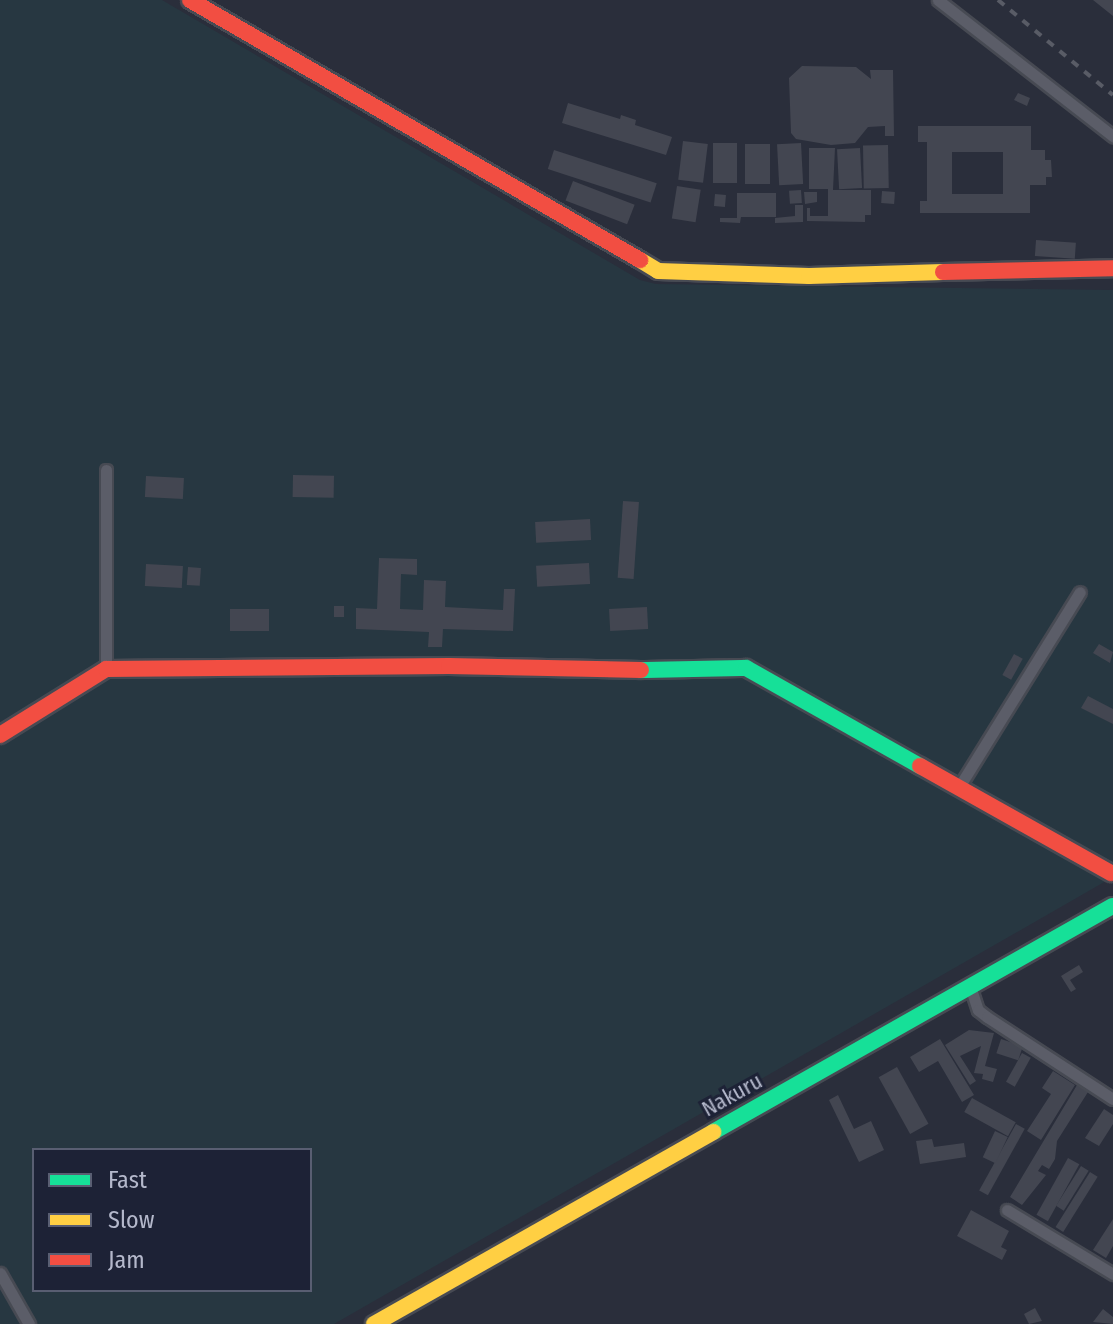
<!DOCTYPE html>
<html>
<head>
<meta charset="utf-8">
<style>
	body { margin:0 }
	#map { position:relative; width:1113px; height:1324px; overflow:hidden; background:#2a2e3b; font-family:"Fira Sans Condensed",sans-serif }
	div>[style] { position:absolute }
	.green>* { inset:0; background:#273741 }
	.building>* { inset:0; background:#434651; transform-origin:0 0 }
	.roads { filter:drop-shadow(2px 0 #474a53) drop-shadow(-2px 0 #474a53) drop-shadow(0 2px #474a53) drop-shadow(0 -2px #474a53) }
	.street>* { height:11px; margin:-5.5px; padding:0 5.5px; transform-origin:5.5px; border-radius:5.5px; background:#5b5d68 }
	.fast>* { height:16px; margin:-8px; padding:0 8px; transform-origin:8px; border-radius:8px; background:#16e098 }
	.slow>* { height:16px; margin:-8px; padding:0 8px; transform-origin:8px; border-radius:8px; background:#ffcf43 }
	.jam>* { height:16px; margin:-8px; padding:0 8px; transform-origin:8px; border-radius:8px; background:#f24e42 }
	.rail>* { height:4px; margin-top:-2px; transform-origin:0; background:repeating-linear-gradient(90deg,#595c66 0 8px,transparent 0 16px) }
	span { translate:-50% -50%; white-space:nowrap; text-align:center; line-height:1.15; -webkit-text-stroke:6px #1d2236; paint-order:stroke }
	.street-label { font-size:22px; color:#b4b8cb }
	.legend { position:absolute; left:32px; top:1148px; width:280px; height:144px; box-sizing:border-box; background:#1d2236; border:2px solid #595e72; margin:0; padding:10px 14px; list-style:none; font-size:24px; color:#b4b8cb }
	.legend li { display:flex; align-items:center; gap:16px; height:40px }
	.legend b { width:40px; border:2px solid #595e72 }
</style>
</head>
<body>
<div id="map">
	<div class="green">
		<div style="clip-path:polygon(evenodd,0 0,162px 0,640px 280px,656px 284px,1113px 290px,1113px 877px,334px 1324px,0 1324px,0 0,34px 1150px,310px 1150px,310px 1290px,34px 1290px,34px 1150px)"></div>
	</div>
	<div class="building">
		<div style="clip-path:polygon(1093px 0,1113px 0,1113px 16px)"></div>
		<div style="clip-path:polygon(802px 66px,856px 67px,871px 79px,870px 70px,893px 70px,894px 136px,885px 136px,885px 126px,868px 127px,855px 143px,831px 145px,796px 139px,791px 133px,789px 78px)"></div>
		<div style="clip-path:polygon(1018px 93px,1030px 98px,1027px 106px,1014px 100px)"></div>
		<div style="clip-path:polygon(568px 103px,620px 119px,621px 115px,636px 120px,635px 125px,672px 137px,666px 155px,562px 123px)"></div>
		<div style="clip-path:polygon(evenodd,918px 126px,1031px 126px,1031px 150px,1045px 150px,1045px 160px,1051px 160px,1052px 177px,1046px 177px,1046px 185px,1030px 185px,1030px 213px,920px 213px,920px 201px,927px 201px,927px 142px,918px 142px,918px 126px,952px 152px,1003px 152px,1003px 194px,952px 194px,952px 152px)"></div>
		<div style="left:683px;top:141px;width:25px;height:39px;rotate:7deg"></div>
		<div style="left:737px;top:143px;width:40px;height:24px;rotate:90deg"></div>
		<div style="left:801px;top:143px;width:41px;height:24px;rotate:87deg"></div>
		<div style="left:745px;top:144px;width:25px;height:40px"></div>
		<div style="left:888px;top:145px;width:43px;height:25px;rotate:89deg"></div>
		<div style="clip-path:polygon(809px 148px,835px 148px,833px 190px,871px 190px,871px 215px,865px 215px,865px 222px,807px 221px,807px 208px,810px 208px,810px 216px,828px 216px,828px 189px,809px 189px)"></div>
		<div style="left:860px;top:148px;width:40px;height:23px;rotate:87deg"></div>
		<div style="left:554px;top:150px;width:108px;height:20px;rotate:18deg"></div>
		<div style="left:573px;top:181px;width:66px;height:21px;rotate:21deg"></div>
		<div style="left:677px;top:186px;width:24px;height:33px;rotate:9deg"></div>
		<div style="left:801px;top:190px;width:13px;height:12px;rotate:86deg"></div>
		<div style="left:882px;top:191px;width:13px;height:12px;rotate:4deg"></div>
		<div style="clip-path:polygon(804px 192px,817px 192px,817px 202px,805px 204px)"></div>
		<div style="clip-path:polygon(737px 193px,776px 193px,776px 217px,741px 217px,740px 223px,720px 222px,720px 218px,737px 218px)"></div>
		<div style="left:715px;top:194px;width:11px;height:12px;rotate:5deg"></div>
		<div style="clip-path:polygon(795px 205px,803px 205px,803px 222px,775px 223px,775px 218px,795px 216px)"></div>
		<div style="left:1036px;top:240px;width:40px;height:16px;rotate:4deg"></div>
		<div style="left:293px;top:475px;width:41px;height:22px;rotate:1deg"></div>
		<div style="left:146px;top:476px;width:38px;height:21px;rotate:3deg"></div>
		<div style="left:623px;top:501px;width:16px;height:77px;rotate:4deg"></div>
		<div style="left:590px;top:519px;width:21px;height:55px;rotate:87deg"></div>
		<div style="clip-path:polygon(379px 558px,417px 559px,417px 575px,401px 574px,400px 609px,423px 610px,424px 580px,446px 581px,445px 607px,503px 610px,504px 589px,515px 589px,513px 631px,443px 629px,442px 647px,428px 647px,429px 632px,356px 629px,356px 608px,377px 609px)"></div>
		<div style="left:589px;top:563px;width:21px;height:53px;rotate:87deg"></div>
		<div style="left:146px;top:564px;width:37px;height:22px;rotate:3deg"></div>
		<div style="left:188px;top:567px;width:13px;height:18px;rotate:4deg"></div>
		<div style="left:334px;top:606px;width:10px;height:11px"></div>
		<div style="left:647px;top:607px;width:22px;height:38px;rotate:87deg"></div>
		<div style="left:230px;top:609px;width:39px;height:22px"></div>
		<div style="clip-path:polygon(1099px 644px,1113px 652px,1110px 663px,1093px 653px)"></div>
		<div style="left:1014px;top:654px;width:10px;height:24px;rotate:29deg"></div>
		<div style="clip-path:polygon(1088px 696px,1113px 709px,1113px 724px,1081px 708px)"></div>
		<div style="clip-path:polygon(1079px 965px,1083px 972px,1070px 980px,1076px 989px,1071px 992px,1061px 976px)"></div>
		<div style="clip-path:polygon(969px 1030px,994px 1033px,985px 1066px,997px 1069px,993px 1082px,982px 1079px,983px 1074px,974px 1073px,981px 1046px,960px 1056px,976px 1081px,970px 1085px,945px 1045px)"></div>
		<div style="clip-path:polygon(940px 1039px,974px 1095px,962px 1102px,938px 1061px,919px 1072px,910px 1057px)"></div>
		<div style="left:1001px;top:1039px;width:23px;height:15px;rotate:18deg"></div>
		<div style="left:1022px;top:1053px;width:10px;height:33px;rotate:29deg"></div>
		<div style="left:897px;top:1067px;width:65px;height:21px;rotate:61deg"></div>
		<div style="clip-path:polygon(1053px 1071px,1075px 1085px,1041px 1140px,1027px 1131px,1051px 1094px,1042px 1088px)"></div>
		<div style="clip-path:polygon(1077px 1085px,1088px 1092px,1057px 1141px,1055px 1159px,1049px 1169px,1042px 1165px,1038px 1171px,1046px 1175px,1022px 1205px,1010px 1197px)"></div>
		<div style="clip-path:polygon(838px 1095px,854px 1129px,871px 1121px,884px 1150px,859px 1162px,829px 1100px)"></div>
		<div style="left:972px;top:1098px;width:50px;height:16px;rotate:29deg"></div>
		<div style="clip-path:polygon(1104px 1109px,1113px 1115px,1113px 1124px,1099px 1146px,1085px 1138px)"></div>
		<div style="left:1016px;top:1124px;width:10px;height:76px;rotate:29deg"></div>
		<div style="left:995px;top:1131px;width:14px;height:29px;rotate:25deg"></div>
		<div style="clip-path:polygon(932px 1139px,934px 1147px,964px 1143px,966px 1157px,920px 1164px,916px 1141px)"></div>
		<div style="left:1068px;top:1158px;width:13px;height:65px;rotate:29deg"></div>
		<div style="left:1081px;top:1166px;width:9px;height:47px;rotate:32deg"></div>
		<div style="left:1090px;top:1172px;width:9px;height:65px;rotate:32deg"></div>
		<div style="clip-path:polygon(971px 1210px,1009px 1231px,1001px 1247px,1007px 1250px,1002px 1260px,957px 1236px)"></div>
		<div style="clip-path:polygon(1113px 1219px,1113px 1246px,1106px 1258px,1093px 1250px)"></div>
		<div style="clip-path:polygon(1035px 1308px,1042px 1321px,1029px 1324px,1024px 1314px)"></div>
		<div style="clip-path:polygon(1103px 1309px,1113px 1317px,1113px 1324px,1093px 1322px)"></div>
	</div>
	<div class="roads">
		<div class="street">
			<div style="left:938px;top:0;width:222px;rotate:37.9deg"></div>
			<div style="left:106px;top:669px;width:199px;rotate:-90deg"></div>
			<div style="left:959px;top:787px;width:229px;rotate:-58.2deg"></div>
			<div style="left:971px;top:989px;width:22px;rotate:72deg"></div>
			<div style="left:978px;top:1010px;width:11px;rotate:38deg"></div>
			<div style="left:987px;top:1017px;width:150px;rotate:33.1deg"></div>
			<div style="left:1007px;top:1210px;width:124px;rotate:31.1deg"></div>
			<div style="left:0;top:1273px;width:59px;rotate:60.4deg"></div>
		</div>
		<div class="fast">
			<div style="left:641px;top:670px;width:105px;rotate:-1.1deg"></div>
			<div style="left:746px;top:668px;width:200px;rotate:29.4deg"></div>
			<div style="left:713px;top:1132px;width:459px;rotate:-29.5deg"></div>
		</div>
		<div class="slow">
			<div style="left:640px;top:260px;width:21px;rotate:31deg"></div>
			<div style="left:658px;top:271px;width:151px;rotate:1.9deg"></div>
			<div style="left:809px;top:276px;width:134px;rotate:-1.7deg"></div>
			<div style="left:374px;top:1324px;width:390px;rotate:-29.5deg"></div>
		</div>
		<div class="jam">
			<div style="left:190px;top:0;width:520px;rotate:30.02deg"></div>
			<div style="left:943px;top:272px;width:170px;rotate:-1.3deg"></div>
			<div style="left:0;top:735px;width:125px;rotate:-31.9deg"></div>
			<div style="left:106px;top:669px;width:343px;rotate:-0.5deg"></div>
			<div style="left:449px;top:666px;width:192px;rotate:1.2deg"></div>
			<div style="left:920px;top:766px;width:219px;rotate:29.3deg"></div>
		</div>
	</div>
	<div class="rail">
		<div style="left:998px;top:0;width:149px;rotate:39.6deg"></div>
	</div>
	<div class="street-label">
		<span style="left:732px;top:1095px;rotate:-29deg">Nakuru</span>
	</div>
	<ul class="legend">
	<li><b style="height:10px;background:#16e098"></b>Fast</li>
	<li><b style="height:10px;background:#ffcf43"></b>Slow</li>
	<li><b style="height:10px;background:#f24e42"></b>Jam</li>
	</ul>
</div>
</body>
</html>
